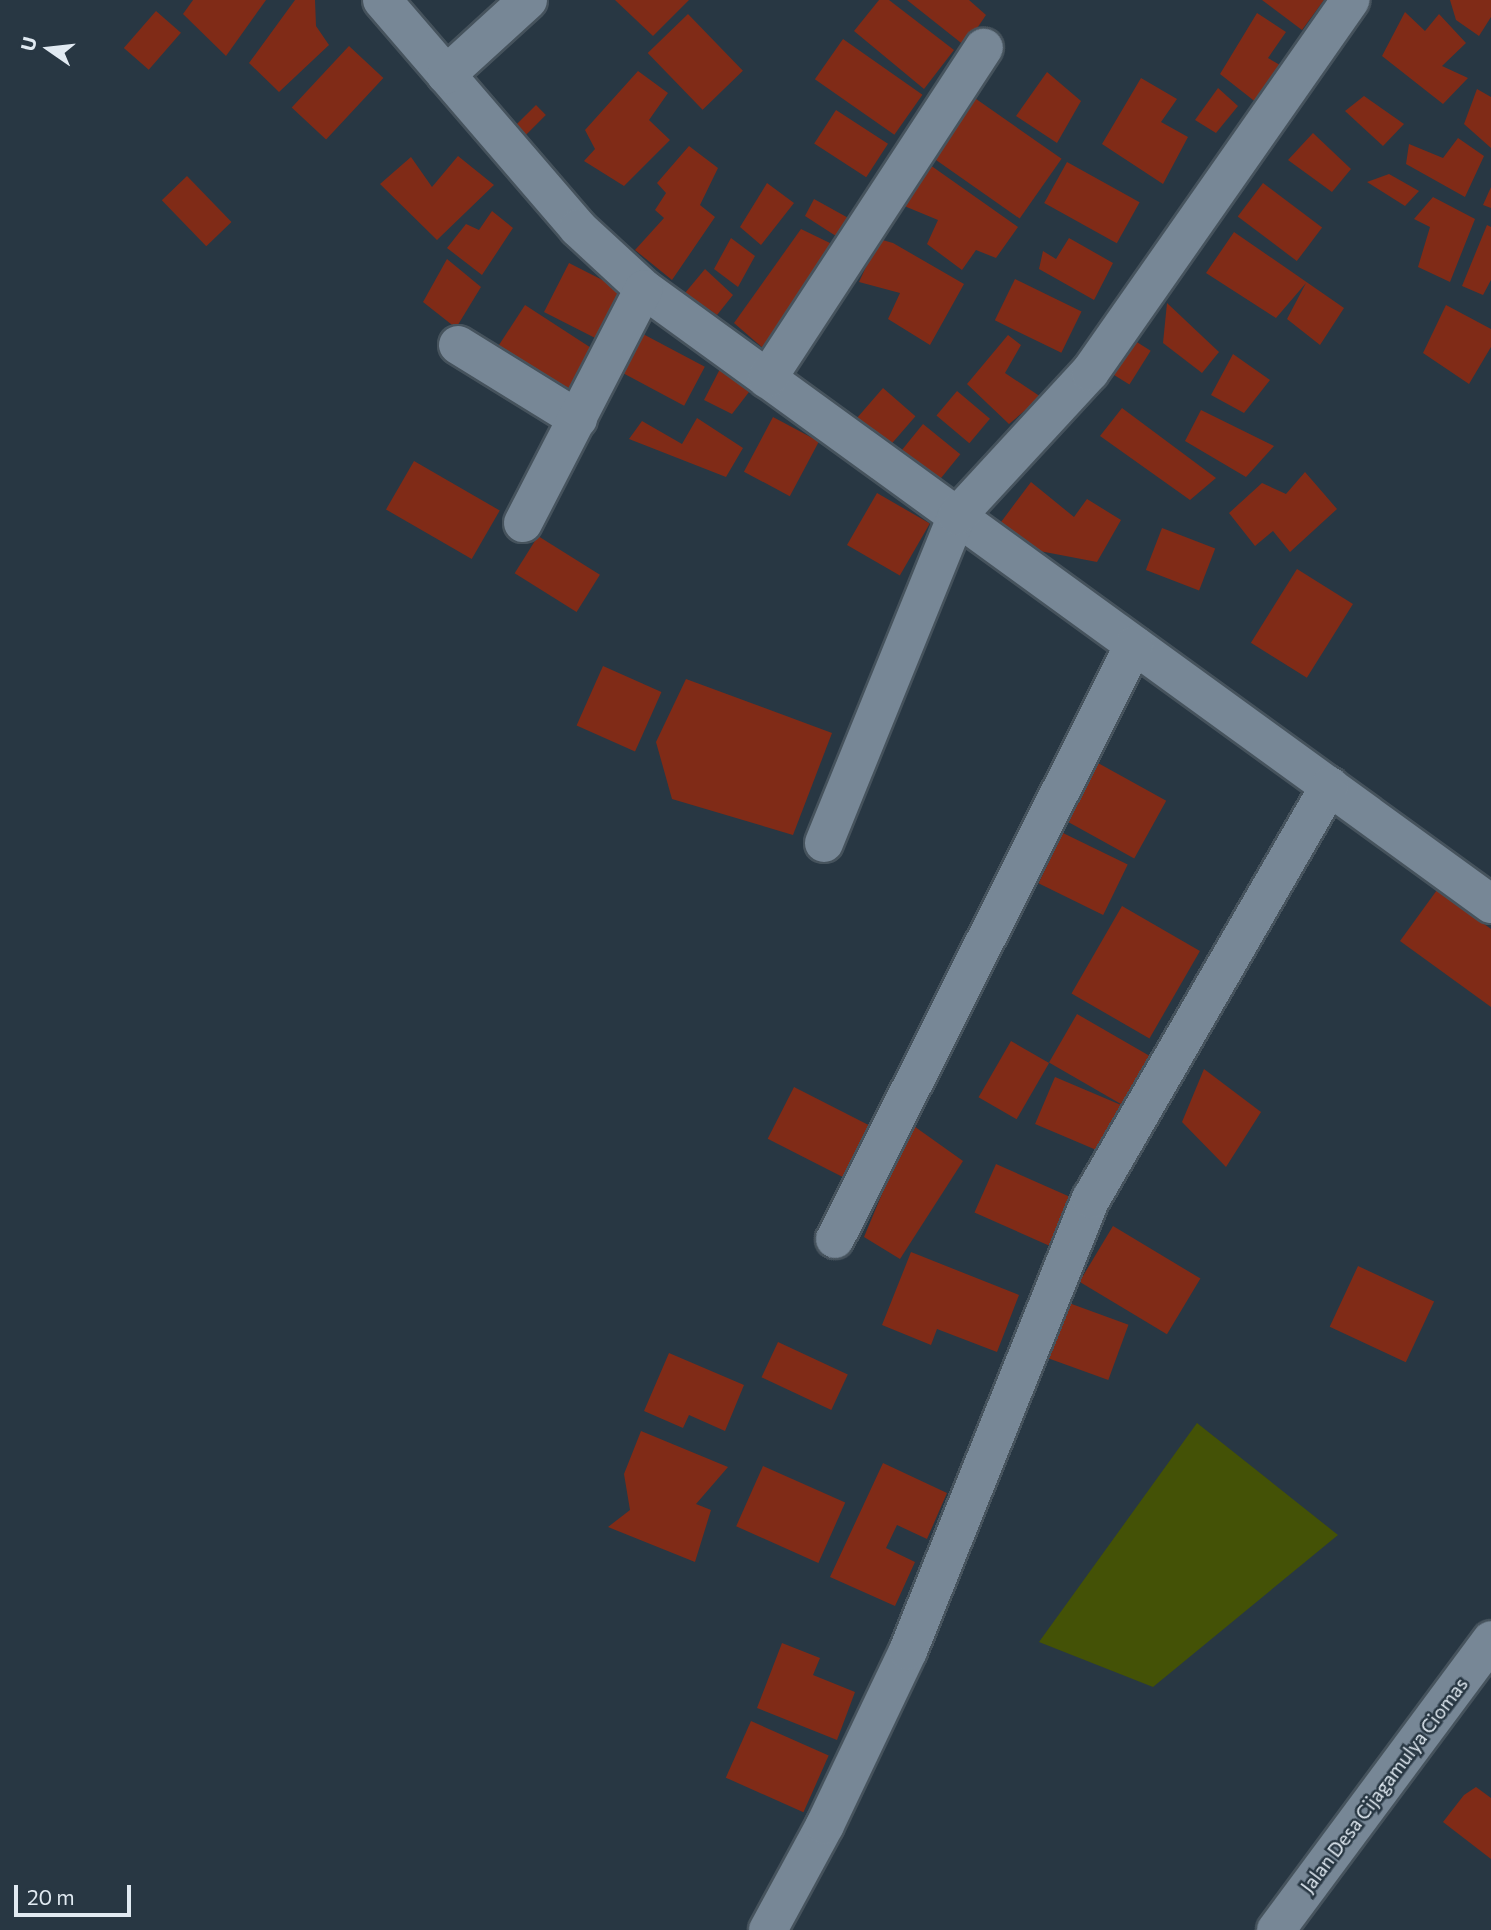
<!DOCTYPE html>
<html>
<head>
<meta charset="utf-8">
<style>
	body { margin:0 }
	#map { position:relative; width:1491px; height:1930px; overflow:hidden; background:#283743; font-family:Commissioner,sans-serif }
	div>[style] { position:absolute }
	.green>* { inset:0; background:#445206 }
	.building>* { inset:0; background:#802b17; transform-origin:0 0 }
	.roads { filter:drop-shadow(2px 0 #46535d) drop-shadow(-2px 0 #46535d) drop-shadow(0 2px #46535d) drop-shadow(0 -2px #46535d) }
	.minor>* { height:38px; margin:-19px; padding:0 19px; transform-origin:19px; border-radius:19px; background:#778796 }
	span { translate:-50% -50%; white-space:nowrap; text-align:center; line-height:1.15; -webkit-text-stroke:5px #283743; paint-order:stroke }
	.street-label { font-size:19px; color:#e1eaf2 }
	.north { position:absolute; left:14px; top:14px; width:70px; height:70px; -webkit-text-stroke:5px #283743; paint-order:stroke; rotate:284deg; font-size:19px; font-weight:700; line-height:28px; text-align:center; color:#e1eaf2 }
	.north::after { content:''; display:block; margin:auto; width:24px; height:32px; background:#e1eaf2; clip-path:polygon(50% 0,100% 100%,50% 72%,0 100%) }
	.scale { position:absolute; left:14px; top:1885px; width:117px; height:32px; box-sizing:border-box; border:4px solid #e1eaf2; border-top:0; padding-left:9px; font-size:21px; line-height:24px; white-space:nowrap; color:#e1eaf2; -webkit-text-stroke:5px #283743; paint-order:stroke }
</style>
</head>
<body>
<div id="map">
	<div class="green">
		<div style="clip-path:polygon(1197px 1423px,1338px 1535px,1153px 1687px,1039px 1642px)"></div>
	</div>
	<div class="building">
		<div style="clip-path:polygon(193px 0,266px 0,226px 56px,183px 14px)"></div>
		<div style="clip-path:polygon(295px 0,315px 0,316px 26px,329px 45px,279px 92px,249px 63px)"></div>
		<div style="clip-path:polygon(615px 0,689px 0,653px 36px)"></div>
		<div style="clip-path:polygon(879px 0,889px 0,954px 50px,924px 89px,854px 31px)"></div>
		<div style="clip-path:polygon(907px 0,969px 0,986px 15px,965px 46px)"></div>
		<div style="clip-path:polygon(1262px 0,1324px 0,1302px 30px)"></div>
		<div style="clip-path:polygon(1450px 0,1491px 0,1491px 17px,1479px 36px,1456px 20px)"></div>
		<div style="left:156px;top:11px;width:33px;height:49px;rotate:41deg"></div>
		<div style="clip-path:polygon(1405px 12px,1425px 31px,1439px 14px,1466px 43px,1442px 66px,1468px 78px,1443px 104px,1382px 56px)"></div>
		<div style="clip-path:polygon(1257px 13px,1286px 32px,1268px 58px,1292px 72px,1262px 107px,1220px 74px)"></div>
		<div style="left:688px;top:14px;width:79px;height:56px;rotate:46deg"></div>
		<div style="left:843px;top:39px;width:97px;height:49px;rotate:35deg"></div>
		<div style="left:349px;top:46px;width:47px;height:84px;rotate:43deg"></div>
		<div style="clip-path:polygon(638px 71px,668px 93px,649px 120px,670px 140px,624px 186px,584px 161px,595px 149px,585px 130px)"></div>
		<div style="clip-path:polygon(1047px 72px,1081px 101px,1057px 143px,1016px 116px)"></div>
		<div style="clip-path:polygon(1141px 78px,1177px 99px,1161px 122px,1188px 137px,1163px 184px,1102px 144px)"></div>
		<div style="clip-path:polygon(1218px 88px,1238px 106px,1216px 133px,1195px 120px)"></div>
		<div style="clip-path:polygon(1477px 89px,1491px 97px,1491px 148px,1464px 124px)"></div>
		<div style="left:969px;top:94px;width:113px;height:73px;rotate:35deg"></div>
		<div style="clip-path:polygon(1364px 96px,1404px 124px,1383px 146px,1345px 111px)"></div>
		<div style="left:536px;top:105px;width:14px;height:28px;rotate:45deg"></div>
		<div style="left:836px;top:110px;width:62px;height:40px;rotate:33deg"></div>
		<div style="clip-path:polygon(1313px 133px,1351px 169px,1332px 192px,1288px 160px)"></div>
		<div style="clip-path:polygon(1458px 138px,1484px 156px,1465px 197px,1406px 164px,1409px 144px,1443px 158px)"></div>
		<div style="clip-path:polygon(689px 146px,718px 168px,700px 205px,715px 217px,672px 280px,635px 250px,664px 218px,655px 210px,666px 193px,657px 183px)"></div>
		<div style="clip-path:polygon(458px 156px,494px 185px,437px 240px,380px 184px,411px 157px,432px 187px)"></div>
		<div style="clip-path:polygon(923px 160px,1018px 227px,996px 258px,976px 250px,962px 270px,927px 244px,938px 220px,897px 203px)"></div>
		<div style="left:1067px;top:162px;width:83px;height:47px;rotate:29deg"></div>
		<div style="clip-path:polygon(1389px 174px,1419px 191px,1405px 206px,1367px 182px)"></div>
		<div style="left:187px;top:176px;width:64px;height:35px;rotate:46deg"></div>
		<div style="clip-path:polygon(767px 183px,794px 203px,761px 245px,740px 227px)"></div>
		<div style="left:1263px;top:183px;width:74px;height:42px;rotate:37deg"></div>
		<div style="clip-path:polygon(1491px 187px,1491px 208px,1483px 205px)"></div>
		<div style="clip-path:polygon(1433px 197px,1475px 219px,1450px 282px,1418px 267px,1430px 227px,1414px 219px)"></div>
		<div style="clip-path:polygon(814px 199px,852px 220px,839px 238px,805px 216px)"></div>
		<div style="clip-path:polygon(492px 211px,513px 228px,482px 275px,447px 248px,466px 224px,479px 230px)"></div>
		<div style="clip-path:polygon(1487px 225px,1491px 227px,1491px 280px,1483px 295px,1462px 286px)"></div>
		<div style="clip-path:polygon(801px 229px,832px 244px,764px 349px,734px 323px)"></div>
		<div style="clip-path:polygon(1234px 232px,1344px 308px,1320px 345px,1287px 319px,1306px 283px,1276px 318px,1206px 273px)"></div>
		<div style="clip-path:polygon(731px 238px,755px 256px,738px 287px,714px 269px)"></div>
		<div style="clip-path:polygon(1069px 238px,1113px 263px,1094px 300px,1039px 269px,1043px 251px,1056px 259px)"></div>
		<div style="clip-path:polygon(879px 239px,893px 243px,964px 284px,930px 345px,888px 319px,900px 293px,859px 282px)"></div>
		<div style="clip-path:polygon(447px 259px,481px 287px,456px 328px,423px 302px)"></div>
		<div style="left:569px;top:263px;width:64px;height:55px;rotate:27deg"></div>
		<div style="clip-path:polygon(705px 269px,733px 295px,717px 315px,685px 293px)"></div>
		<div style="left:1015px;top:279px;width:74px;height:46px;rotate:26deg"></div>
		<div style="clip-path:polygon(1167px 303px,1219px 352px,1202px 373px,1163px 343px)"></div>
		<div style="left:525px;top:305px;width:90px;height:60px;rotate:33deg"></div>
		<div style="clip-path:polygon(1446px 305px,1491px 329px,1491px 347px,1469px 384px,1423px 353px)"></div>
		<div style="left:643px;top:334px;width:70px;height:44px;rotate:28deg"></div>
		<div style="clip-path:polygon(1008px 335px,1021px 345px,1005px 373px,1041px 397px,1009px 424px,967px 384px)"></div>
		<div style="left:1132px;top:339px;width:22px;height:40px;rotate:32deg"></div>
		<div style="clip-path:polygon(1233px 354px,1270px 380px,1244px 413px,1211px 395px)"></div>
		<div style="clip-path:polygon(721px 367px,749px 392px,732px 414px,704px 400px)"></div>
		<div style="left:883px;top:388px;width:43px;height:41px;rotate:41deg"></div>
		<div style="left:957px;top:391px;width:43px;height:32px;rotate:40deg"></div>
		<div style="clip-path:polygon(1122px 408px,1216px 478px,1190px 500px,1100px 436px)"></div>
		<div style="clip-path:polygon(1201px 410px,1274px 446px,1246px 477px,1185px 441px)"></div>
		<div style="left:773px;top:417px;width:52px;height:62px;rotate:28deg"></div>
		<div style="clip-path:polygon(697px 418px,743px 448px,726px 477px,629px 439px,642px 421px,682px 444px)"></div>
		<div style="left:923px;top:424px;width:48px;height:38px;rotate:39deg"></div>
		<div style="left:414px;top:461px;width:99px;height:56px;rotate:30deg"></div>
		<div style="clip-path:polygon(1305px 472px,1337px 509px,1290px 552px,1273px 531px,1255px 546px,1229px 513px,1262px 483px,1286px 494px)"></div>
		<div style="clip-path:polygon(1031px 482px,1074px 517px,1087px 499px,1121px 520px,1097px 562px,1029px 549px,1001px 522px)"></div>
		<div style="left:877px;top:493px;width:61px;height:60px;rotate:30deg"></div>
		<div style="left:1162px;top:528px;width:57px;height:45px;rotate:21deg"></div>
		<div style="left:538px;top:536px;width:73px;height:44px;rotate:32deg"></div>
		<div style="left:1297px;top:569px;width:66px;height:87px;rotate:32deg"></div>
		<div style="left:603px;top:666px;width:64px;height:65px;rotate:24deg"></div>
		<div style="clip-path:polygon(686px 679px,832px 733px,793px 835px,672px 799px,656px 742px)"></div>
		<div style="left:1098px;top:763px;width:78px;height:66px;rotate:29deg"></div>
		<div style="left:1063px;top:833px;width:72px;height:56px;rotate:26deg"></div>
		<div style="clip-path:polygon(1437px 890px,1491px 929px,1491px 1007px,1400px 941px)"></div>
		<div style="left:1122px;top:906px;width:90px;height:101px;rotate:30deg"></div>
		<div style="left:1077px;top:1014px;width:85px;height:56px;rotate:30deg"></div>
		<div style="left:1011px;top:1041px;width:44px;height:65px;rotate:30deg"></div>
		<div style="clip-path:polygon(1204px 1069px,1261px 1112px,1226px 1167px,1182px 1122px)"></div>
		<div style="left:1055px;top:1077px;width:73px;height:51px;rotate:23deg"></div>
		<div style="left:794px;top:1087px;width:93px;height:58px;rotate:27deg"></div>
		<div style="clip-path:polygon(911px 1124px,963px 1161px,900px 1259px,864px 1237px)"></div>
		<div style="left:996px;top:1164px;width:90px;height:53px;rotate:24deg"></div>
		<div style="left:1113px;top:1226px;width:102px;height:65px;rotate:31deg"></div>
		<div style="clip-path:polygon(911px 1252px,1019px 1295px,997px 1352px,937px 1329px,931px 1345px,882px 1325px)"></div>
		<div style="left:1358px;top:1266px;width:84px;height:67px;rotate:25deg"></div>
		<div style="left:1058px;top:1299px;width:75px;height:59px;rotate:20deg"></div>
		<div style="left:778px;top:1342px;width:77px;height:39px;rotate:25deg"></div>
		<div style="clip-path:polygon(669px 1353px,744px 1385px,725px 1431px,689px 1415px,683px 1428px,644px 1411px)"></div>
		<div style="clip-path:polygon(641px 1431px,728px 1467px,696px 1504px,711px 1510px,695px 1562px,608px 1527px,630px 1510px,624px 1474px)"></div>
		<div style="clip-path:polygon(883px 1463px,947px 1493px,927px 1539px,897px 1525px,886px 1548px,915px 1562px,895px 1606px,830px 1577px)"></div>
		<div style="left:763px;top:1466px;width:90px;height:66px;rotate:24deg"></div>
		<div style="clip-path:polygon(782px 1643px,820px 1658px,813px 1675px,855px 1692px,837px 1740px,757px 1708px)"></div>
		<div style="left:751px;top:1721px;width:85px;height:62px;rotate:24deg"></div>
		<div style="clip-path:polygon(1476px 1787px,1491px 1798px,1491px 1859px,1443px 1822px,1464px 1795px)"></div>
	</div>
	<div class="roads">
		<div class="minor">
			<div style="left:382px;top:0;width:301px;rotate:49.3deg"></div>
			<div style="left:578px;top:228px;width:90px;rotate:42.7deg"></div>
			<div style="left:644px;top:289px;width:1047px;rotate:35.98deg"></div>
			<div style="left:446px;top:75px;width:111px;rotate:-42.4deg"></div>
			<div style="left:458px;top:345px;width:141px;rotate:31.7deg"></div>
			<div style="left:767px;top:379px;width:396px;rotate:-56.8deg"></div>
			<div style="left:523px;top:523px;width:263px;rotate:-62.7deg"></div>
			<div style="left:824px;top:843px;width:353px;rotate:-67.9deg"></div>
			<div style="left:957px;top:516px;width:196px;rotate:-47.3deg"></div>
			<div style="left:1090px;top:372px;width:454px;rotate:-55deg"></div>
			<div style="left:835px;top:1239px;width:665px;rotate:-63.28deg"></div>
			<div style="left:768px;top:1930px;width:119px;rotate:-61.5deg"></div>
			<div style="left:825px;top:1825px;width:193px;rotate:-64.5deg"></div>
			<div style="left:908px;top:1651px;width:488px;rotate:-68deg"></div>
			<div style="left:1091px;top:1199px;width:477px;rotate:-60deg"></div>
			<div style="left:1276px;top:1930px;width:361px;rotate:-53.4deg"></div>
		</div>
	</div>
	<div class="street-label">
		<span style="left:1384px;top:1785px;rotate:-53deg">Jalan Desa Cijagamulya Ciomas</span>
	</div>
	<div class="north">U</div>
	<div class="scale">20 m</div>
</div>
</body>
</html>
